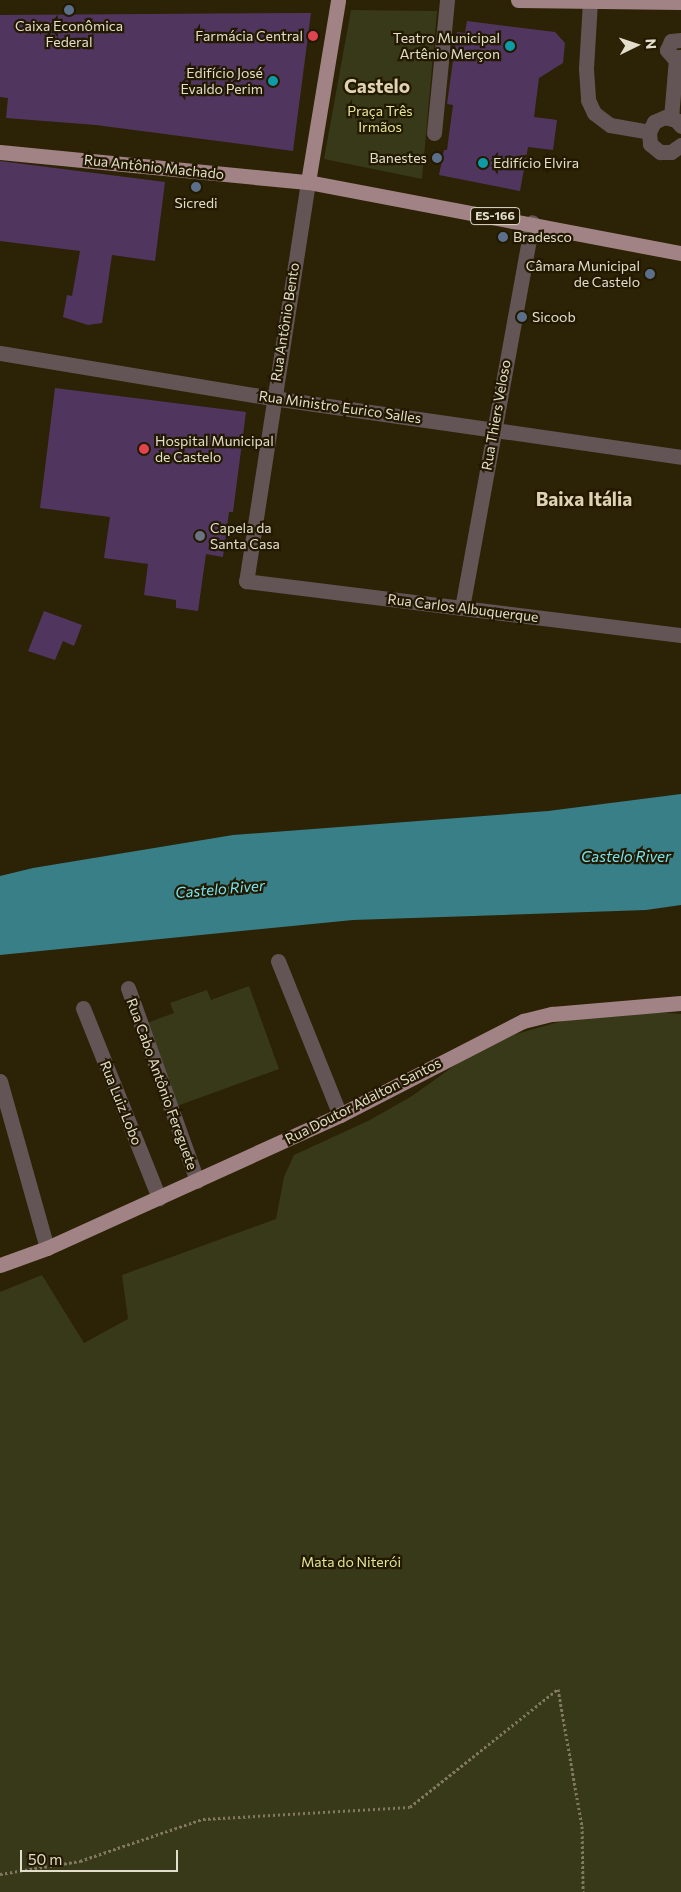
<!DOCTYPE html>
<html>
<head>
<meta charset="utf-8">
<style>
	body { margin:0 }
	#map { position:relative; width:681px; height:1892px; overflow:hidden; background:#2c2205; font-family:Commissioner,sans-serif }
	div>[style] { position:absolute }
	.green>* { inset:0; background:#383919 }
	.water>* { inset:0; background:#387f88 }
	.building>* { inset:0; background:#50365e }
	.path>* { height:3px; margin-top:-1.5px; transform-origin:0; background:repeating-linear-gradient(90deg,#817861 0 2.5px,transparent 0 5px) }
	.minor>* { height:15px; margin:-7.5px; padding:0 7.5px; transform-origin:7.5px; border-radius:7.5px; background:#635455 }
	.major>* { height:15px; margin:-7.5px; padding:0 7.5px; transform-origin:7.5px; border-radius:7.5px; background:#a28385 }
	.dots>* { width:14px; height:14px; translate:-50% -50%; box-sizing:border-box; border:2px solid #221900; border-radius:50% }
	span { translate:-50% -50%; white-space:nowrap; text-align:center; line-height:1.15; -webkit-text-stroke:4.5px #221900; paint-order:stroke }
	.shield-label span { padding:1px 4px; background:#221900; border:1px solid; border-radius:4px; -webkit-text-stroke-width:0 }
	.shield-label { font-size:12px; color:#e3ddcc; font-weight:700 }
	.poi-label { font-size:14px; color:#e3ddcc }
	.right { translate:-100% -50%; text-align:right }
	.left { translate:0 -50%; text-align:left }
	.park-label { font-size:14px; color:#e2e695 }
	.street-label { font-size:14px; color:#e3ddcc }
	.water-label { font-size:15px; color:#76e4f1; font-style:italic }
	.district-label { font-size:19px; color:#e0d3b3; font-weight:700 }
	.north { position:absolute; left:611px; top:20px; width:50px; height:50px; -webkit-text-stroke:4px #221900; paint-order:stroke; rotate:86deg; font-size:14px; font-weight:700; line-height:20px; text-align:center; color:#e3ddcc }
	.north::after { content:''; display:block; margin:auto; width:18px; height:22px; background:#e3ddcc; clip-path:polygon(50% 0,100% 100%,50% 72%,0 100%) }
	.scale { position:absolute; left:20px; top:1850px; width:158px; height:22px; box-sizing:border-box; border:2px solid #e3ddcc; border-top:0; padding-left:6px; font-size:15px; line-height:18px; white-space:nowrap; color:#e3ddcc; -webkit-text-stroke:4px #221900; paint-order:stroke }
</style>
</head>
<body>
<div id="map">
	<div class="green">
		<div style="clip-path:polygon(351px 10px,437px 11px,422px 179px,324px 159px)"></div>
		<div style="clip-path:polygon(249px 986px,279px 1069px,177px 1106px,147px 1023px,174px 1013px,170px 1003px,207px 990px,211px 1000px)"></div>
		<div style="clip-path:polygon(655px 1012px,681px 1014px,681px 1892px,0 1892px,0 1292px,42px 1275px,84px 1343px,128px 1319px,122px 1275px,276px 1219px,284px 1177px,294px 1155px,370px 1120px,412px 1096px,461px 1061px,513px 1035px,569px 1019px)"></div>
	</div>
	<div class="water">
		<div style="clip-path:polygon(681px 794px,681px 905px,646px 910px,353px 920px,0 955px,0 876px,33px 868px,233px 835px,548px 811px)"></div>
	</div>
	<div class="building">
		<div style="clip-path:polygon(311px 13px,293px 151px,96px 125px,6px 118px,8px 98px,0 97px,0 15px)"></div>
		<div style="clip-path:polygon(467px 21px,555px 32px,565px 43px,563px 63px,539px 78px,534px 117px,557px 120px,553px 150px,528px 147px,520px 191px,439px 175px,444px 150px,447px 150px,453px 105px,447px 104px,457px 32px,465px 33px)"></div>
		<div style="clip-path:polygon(0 161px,165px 182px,155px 261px,112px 255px,102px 323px,88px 325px,63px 317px,67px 295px,72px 296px,80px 251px,0 241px)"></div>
		<div style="clip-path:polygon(55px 388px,246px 412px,233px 512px,229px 512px,223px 557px,206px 554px,198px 611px,176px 608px,176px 600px,144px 595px,148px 564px,104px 558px,110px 517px,40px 508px)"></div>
		<div style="clip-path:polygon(44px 611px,82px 625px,74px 646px,63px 641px,55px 660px,28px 651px)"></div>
	</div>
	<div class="path">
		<div style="left:0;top:1874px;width:81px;rotate:-9.2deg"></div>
		<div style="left:80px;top:1861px;width:130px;rotate:-18.9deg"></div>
		<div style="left:203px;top:1819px;width:207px;rotate:-3.3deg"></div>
		<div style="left:410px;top:1807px;width:189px;rotate:-38.6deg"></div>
		<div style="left:558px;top:1689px;width:139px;rotate:80.1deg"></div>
		<div style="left:582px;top:1826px;width:66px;rotate:89.1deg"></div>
	</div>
	<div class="minor">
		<div style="left:590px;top:1px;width:68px;rotate:93.4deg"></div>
		<div style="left:586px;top:69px;width:31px;rotate:86deg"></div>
		<div style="left:588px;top:100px;width:14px;rotate:65deg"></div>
		<div style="left:594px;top:113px;width:20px;rotate:37deg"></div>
		<div style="left:610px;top:125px;width:40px;rotate:10deg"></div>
		<div style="left:681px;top:40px;width:10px;rotate:174deg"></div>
		<div style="left:671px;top:41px;width:10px;rotate:114deg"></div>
		<div style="left:667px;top:50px;width:9px;rotate:49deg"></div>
		<div style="left:673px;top:57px;width:8px"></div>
		<div style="left:671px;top:118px;width:60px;rotate:-85.2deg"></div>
		<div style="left:681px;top:126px;width:8px;rotate:-130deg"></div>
		<div style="left:676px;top:120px;width:11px;rotate:-165deg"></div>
		<div style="left:665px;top:117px;width:12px;rotate:156deg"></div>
		<div style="left:654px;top:122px;width:11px;rotate:117deg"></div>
		<div style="left:649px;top:132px;width:12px;rotate:85deg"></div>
		<div style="left:650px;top:144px;width:13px;rotate:39deg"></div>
		<div style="left:660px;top:152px;width:11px"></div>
		<div style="left:671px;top:152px;width:12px;rotate:-35deg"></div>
		<div style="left:434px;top:133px;width:134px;rotate:-84.4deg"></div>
		<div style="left:308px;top:182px;width:404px;rotate:98.8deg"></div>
		<div style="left:246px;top:581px;width:438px;rotate:7.1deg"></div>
		<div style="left:0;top:353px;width:277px;rotate:9.4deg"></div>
		<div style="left:273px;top:398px;width:412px;rotate:8.2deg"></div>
		<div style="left:462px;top:608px;width:392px;rotate:-79.7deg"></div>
		<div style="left:278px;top:961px;width:166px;rotate:68.1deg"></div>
		<div style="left:128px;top:988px;width:205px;rotate:70.3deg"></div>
		<div style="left:83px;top:1008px;width:205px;rotate:68.2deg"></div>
		<div style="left:0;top:1081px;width:173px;rotate:74.3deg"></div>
	</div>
	<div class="major">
		<div style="left:518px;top:0;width:163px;rotate:0.7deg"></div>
		<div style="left:0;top:152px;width:309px;rotate:5.6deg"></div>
		<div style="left:308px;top:182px;width:380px;rotate:10.8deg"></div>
		<div style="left:308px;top:182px;width:184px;rotate:-80.6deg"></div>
		<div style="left:0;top:1265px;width:50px;rotate:-19.9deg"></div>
		<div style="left:47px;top:1248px;width:322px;rotate:-24.4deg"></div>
		<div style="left:340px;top:1115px;width:206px;rotate:-27.2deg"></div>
		<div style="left:523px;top:1021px;width:30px;rotate:-14deg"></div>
		<div style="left:552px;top:1014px;width:129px;rotate:-4.9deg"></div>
	</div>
	<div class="dots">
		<div style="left:69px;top:10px;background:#5c6f8a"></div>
		<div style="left:313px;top:36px;background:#e0444e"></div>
		<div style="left:510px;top:46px;background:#0f9aa8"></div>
		<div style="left:273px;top:81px;background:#0f9aa8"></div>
		<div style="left:437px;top:158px;background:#5c6f8a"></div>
		<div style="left:483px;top:163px;background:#0f9aa8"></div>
		<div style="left:196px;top:187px;background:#5c6f8a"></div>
		<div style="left:503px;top:237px;background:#5c6f8a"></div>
		<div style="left:650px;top:274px;background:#5c6f8a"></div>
		<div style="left:522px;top:317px;background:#5c6f8a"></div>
		<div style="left:144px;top:449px;background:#e0444e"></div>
		<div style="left:200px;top:536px;background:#6b7280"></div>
	</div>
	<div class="shield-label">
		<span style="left:495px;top:216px">ES-166</span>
	</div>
	<div class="poi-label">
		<span style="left:69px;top:34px">Caixa Econômica<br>Federal</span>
		<span class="right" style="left:303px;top:36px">Farmácia Central</span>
		<span class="right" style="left:500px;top:46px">Teatro Municipal<br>Artênio Merçon</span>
		<span class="right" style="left:263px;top:81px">Edifício José<br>Evaldo Perim</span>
		<span class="right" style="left:427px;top:158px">Banestes</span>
		<span class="left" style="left:493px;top:163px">Edifício Elvira</span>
		<span style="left:196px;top:203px">Sicredi</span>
		<span class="left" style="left:513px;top:237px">Bradesco</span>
		<span class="right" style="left:640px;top:274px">Câmara Municipal<br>de Castelo</span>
		<span class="left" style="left:532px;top:317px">Sicoob</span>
		<span class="left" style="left:155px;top:449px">Hospital Municipal<br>de Castelo</span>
		<span class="left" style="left:210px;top:536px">Capela da<br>Santa Casa</span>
	</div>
	<div class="park-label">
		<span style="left:380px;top:119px">Praça Três<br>Irmãos</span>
		<span style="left:351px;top:1562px">Mata do Niterói</span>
	</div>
	<div class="street-label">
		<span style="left:154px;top:167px;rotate:6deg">Rua Antônio Machado</span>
		<span style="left:285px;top:322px;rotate:-81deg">Rua Antônio Bento</span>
		<span style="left:340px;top:407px;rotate:8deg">Rua Ministro Eurico Salles</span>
		<span style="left:496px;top:415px;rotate:-80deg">Rua Thiers Veloso</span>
		<span style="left:463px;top:608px;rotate:7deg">Rua Carlos Albuquerque</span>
		<span style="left:162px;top:1084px;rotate:70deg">Rua Cabo Antônio Fereguete</span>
		<span style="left:363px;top:1101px;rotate:-27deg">Rua Doutor Adalton Santos</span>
		<span style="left:121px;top:1103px;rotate:68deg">Rua Luiz Lobo</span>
	</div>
	<div class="water-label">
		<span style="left:626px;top:857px">Castelo River</span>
		<span style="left:220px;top:889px;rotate:-5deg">Castelo River</span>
	</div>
	<div class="district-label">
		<span style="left:377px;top:86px">Castelo</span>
		<span style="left:584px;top:499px">Baixa Itália</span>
	</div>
	<div class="north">N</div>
	<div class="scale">50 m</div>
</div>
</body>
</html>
